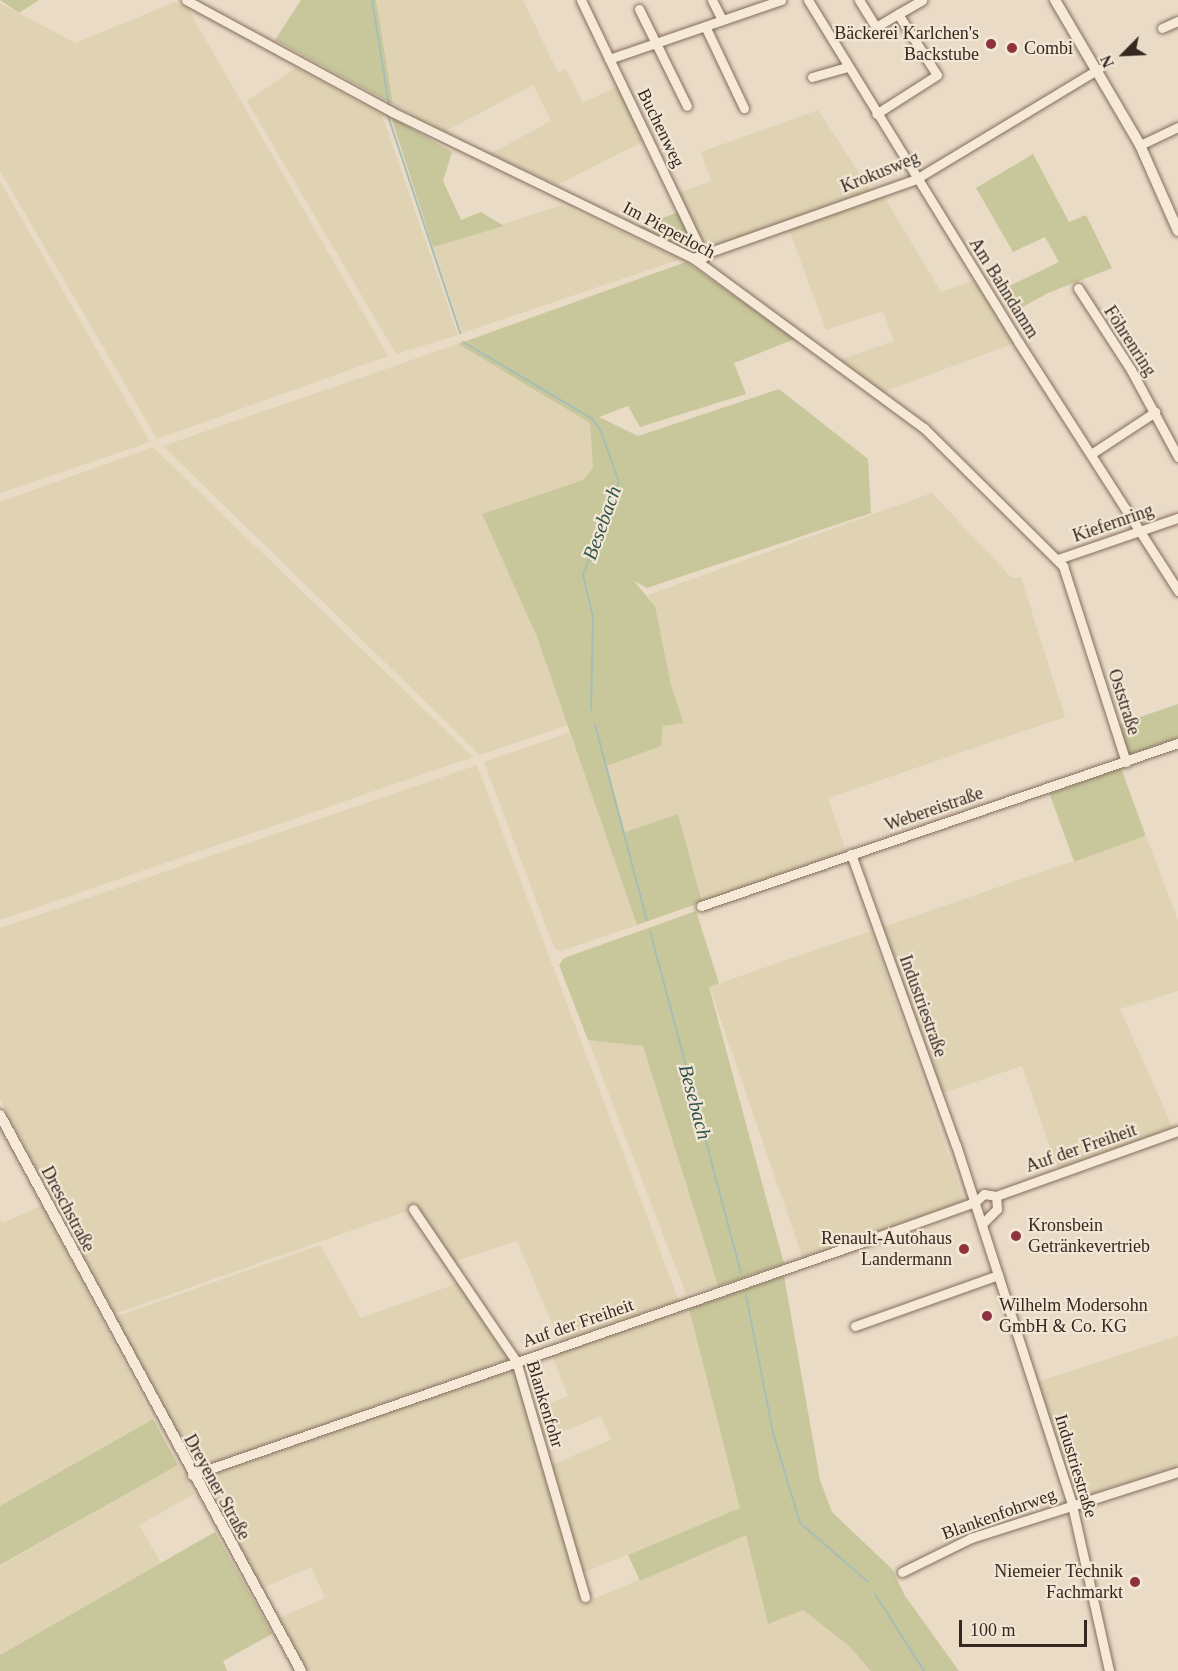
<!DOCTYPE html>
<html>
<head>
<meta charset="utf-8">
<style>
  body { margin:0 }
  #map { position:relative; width:1178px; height:1671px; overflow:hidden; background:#eadbc6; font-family:"Times New Roman",serif }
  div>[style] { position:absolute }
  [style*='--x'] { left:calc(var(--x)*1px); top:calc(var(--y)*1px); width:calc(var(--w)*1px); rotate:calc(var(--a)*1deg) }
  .farmland>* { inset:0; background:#dfd3b4; transform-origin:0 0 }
  .green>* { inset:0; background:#c7c79b; transform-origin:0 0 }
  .stream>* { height:2px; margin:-1px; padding:0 1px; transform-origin:1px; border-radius:1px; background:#a7beb5 }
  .roads { filter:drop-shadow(0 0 2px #846d5d) drop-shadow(0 0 2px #846d5d) }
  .minor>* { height:9px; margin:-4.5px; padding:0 4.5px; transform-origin:4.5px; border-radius:4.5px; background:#f6e9d8 }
  .tertiary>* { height:10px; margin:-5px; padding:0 5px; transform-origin:5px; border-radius:5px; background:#f6e9d8 }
  .dots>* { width:16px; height:16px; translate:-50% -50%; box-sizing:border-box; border:3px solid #f2e6d5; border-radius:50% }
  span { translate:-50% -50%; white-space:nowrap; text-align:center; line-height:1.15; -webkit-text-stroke:4.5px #f2e6d5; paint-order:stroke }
  .poi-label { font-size:18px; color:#352820 }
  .right { translate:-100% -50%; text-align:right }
  .left { translate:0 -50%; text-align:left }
  .street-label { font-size:18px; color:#352820 }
  .water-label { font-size:20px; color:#30544d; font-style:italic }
  .north { position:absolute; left:1094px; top:24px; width:60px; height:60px; -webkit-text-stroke:4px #f2e6d5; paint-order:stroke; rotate:246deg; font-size:16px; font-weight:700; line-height:24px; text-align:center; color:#352820 }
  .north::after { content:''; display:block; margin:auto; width:21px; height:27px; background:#352820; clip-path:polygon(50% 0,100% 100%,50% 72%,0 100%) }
  .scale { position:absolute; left:959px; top:1620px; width:128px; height:27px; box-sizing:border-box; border:3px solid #352820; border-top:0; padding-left:8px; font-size:18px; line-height:21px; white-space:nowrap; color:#352820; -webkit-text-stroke:4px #f2e6d5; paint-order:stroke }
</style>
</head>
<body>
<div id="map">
  <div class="farmland">
    <i style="clip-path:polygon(376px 0,523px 0,558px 73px,566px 69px,583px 103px,618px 86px,644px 141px,557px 185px,490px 154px,551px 121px,533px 85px,444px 132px,393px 104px)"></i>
    <i style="clip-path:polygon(175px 2px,188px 9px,388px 356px,157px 439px,0 171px,0 3px,75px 43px)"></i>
    <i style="clip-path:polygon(296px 68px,382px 115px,458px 335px,396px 354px,247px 101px)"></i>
    <i style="clip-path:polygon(818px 110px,871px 191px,710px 249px,702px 247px,677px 193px,711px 181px,701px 152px)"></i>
    <i style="clip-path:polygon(0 181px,150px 442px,0 493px)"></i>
    <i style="clip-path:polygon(882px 193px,941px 292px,974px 280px,1015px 343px,883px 392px,839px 360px,894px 341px,883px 311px,826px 330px,788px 227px)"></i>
    <i style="clip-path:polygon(561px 205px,681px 259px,462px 333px,433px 247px)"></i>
    <i style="clip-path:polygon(458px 344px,590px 423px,593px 468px,583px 480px,482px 514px,537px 637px,568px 725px,480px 755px,163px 446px)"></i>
    <i style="clip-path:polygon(153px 447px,473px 757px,0 920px,0 502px)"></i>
    <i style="clip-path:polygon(932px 493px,1012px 578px,1021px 577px,1065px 717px,828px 798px,846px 851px,702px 902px,678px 814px,625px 832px,607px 766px,660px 746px,663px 726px,684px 722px,671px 685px,655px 606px,648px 595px)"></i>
    <i style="clip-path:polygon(570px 732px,637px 925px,561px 951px,554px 948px,484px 762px)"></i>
    <i style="clip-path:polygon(477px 765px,679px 1301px,560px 1342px,517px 1241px,453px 1262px,416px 1208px,114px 1314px,0 1099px,0 928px)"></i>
    <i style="clip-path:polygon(1146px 836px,1178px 920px,1178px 991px,1120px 1009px,1173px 1128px,1058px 1170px,1022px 1066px,940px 1094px,883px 927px)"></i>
    <i style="left:871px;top:931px;width:287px;height:171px;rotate:71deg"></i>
    <i style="clip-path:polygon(588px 1040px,643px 1045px,718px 1286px,686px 1294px)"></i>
    <i style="clip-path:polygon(42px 1205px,153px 1419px,0 1506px,0 1219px,3px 1223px)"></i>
    <i style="clip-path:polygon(320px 1245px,361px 1318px,458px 1283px,509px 1359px,196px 1469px,115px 1317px)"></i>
    <i style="clip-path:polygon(689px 1309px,741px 1508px,581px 1574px,548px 1466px,611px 1440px,601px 1416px,541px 1440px,533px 1410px,568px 1396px,552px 1355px)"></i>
    <i style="clip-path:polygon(1178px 1336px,1178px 1466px,1079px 1498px,1074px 1496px,1037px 1382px)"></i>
    <i style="clip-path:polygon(514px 1368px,582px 1604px,746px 1534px,768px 1623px,803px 1610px,849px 1646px,871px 1671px,306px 1671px,277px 1619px,325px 1598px,311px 1567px,261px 1589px,200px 1479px)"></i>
    <i style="clip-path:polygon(178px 1465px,194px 1494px,139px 1525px,161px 1563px,0 1655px,0 1566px)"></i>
  </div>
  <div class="green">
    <i style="clip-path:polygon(0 0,39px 0,19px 13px)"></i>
    <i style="clip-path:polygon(301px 0,376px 0,393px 104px,275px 40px)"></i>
    <i style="clip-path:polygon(391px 117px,452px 152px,443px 181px,461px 220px,481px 212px,504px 226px,433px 247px)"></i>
    <i style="clip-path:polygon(1033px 154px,1069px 222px,1086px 215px,1112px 268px,1048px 293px,1012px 313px,999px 291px,1059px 262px,1045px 237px,1013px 252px,976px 188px)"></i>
    <i style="clip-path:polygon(678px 212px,696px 249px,693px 253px,638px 228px)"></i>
    <i style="clip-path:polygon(686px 262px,795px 339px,734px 363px,746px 394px,640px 427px,628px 406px,599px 417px,638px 436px,779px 389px,868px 459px,871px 513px,647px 588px,634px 581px,655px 606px,671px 685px,684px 723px,663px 726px,661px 746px,607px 766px,625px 832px,678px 814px,702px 902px,637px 925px,537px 637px,482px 514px,583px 480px,593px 468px,590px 423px,458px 344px)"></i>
    <i style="clip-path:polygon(1178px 704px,1178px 738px,1128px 755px,1117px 725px)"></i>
    <i style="left:1121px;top:768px;width:72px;height:76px;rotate:70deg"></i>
    <i style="clip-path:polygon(696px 911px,719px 983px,709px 987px,784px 1264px,718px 1286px,643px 1046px,588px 1040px,559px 965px,564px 958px)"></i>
    <i style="clip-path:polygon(784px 1276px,820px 1480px,832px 1512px,892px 1569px,905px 1596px,959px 1671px,871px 1671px,849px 1646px,803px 1610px,768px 1624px,746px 1535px,640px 1581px,628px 1555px,740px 1508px,689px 1309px)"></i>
    <i style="clip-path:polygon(153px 1419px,178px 1465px,0 1565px,0 1506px)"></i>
    <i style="clip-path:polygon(215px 1532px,272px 1634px,223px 1661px,227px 1671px,0 1671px,0 1655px)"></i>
  </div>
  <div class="stream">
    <i style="--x:372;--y:0;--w:106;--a:80.8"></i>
    <i style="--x:388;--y:116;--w:229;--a:71.6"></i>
    <i style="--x:463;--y:342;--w:149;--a:30.7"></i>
    <i style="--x:591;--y:418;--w:14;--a:51"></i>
    <i style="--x:600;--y:429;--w:56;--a:70.3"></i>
    <i style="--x:619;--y:482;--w:100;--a:111.2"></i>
    <i style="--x:583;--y:575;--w:43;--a:76.6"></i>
    <i style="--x:593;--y:617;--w:93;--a:91.2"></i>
    <i style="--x:595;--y:725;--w:202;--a:75.1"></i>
    <i style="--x:650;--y:931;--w:354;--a:75.1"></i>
    <i style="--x:746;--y:1295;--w:141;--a:78.9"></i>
    <i style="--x:773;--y:1433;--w:94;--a:73.3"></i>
    <i style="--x:800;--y:1523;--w:89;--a:40.9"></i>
    <i style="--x:875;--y:1594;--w:91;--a:57.5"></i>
  </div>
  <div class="roads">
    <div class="minor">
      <i style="--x:186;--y:0;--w:234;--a:28.5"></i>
      <i style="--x:392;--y:112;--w:335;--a:25.9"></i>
      <i style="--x:693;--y:258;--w:287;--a:36.4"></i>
      <i style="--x:924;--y:428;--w:196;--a:44.8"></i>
      <i style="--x:1063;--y:566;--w:206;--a:72.2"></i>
      <i style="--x:581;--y:0;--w:285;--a:64.4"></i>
      <i style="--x:712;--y:0;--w:22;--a:63"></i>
      <i style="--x:808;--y:0;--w:403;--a:58.4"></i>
      <i style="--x:1019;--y:343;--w:295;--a:57.3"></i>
      <i style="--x:859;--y:0;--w:32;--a:58"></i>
      <i style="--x:876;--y:27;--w:26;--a:-31"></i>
      <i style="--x:898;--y:14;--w:72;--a:57.4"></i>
      <i style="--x:937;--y:75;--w:72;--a:147.4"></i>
      <i style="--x:639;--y:9;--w:108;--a:63.7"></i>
      <i style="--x:898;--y:14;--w:28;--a:-30"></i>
      <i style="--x:705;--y:26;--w:91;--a:64.6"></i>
      <i style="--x:1162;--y:28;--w:17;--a:-24"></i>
      <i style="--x:609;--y:59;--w:182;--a:-18.9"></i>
      <i style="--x:812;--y:77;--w:37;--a:-16"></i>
      <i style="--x:1140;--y:145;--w:42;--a:-25.3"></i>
      <i style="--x:693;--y:258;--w:237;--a:-19.5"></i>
      <i style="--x:916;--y:179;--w:213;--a:-31.1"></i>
      <i style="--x:1078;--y:288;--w:98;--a:57.1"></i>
      <i style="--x:1131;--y:370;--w:99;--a:61.6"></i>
      <i style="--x:1091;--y:454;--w:77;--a:-33.3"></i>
      <i style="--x:1058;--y:559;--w:127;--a:-18.9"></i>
      <i style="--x:851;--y:854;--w:309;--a:70.2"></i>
      <i style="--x:956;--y:1145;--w:378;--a:72.1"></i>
      <i style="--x:1072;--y:1505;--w:170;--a:77.4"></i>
      <i style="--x:701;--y:906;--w:504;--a:-18.87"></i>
      <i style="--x:996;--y:1196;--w:193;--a:-19.7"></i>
      <i style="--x:413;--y:1209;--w:184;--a:55.9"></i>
      <i style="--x:516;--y:1361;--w:246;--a:73.7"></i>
      <i style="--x:982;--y:1224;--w:21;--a:-45"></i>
      <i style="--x:997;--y:1209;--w:13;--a:-94"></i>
      <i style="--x:855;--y:1326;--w:152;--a:-19.6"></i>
      <i style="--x:192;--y:1475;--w:707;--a:-19.15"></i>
      <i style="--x:860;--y:1243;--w:122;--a:-19.6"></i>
      <i style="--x:975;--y:1202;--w:12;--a:-42"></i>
      <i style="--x:984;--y:1194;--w:12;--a:9"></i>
      <i style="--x:902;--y:1572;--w:77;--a:-26.2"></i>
      <i style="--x:971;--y:1538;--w:217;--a:-17.7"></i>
    </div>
    <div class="tertiary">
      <i style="--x:1055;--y:0;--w:168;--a:59.6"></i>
      <i style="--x:1140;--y:145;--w:94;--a:66.2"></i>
      <i style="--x:0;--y:1115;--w:632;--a:61.57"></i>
    </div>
  </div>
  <div class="dots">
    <i style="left:991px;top:44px;background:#8e323e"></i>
    <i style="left:1012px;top:48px;background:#8e323e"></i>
    <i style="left:1016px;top:1236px;background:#8e323e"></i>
    <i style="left:964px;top:1249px;background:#8e323e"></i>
    <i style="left:987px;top:1316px;background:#8e323e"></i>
    <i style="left:1135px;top:1582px;background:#8e323e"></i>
  </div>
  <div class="poi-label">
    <span class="right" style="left:979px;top:44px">Bäckerei Karlchen's<br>Backstube</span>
    <span class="left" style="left:1024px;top:48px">Combi</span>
    <span class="left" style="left:1028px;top:1236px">Kronsbein<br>Getränkevertrieb</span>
    <span class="right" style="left:952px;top:1249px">Renault-Autohaus<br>Landermann</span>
    <span class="left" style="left:999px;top:1316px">Wilhelm Modersohn<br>GmbH &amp; Co. KG</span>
    <span class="right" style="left:1123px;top:1582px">Niemeier Technik<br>Fachmarkt</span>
  </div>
  <div class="street-label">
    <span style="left:661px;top:128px;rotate:64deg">Buchenweg</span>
    <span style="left:880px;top:172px;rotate:-22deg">Krokusweg</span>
    <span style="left:669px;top:230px;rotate:28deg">Im Pieperloch</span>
    <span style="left:1004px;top:288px;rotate:58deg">Am Bahndamm</span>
    <span style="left:1130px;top:341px;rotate:57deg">Föhrenring</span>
    <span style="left:1113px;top:523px;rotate:-19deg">Kiefernring</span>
    <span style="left:1124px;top:702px;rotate:72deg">Oststraße</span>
    <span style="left:934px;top:809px;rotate:-19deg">Webereistraße</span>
    <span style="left:923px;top:1006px;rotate:70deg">Industriestraße</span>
    <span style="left:1081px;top:1148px;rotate:-19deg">Auf der Freiheit</span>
    <span style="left:68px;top:1209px;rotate:62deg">Dreschstraße</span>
    <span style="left:578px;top:1323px;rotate:-19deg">Auf der Freiheit</span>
    <span style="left:545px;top:1404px;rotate:73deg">Blankenfohr</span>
    <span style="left:1076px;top:1466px;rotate:73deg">Industriestraße</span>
    <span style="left:217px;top:1487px;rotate:61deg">Dreyener Straße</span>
    <span style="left:999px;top:1514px;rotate:-20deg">Blankenfohrweg</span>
  </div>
  <div class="water-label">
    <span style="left:602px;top:523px;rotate:-70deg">Besebach</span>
    <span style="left:695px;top:1102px;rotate:75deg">Besebach</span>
  </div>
  <div class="north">N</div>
  <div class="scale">100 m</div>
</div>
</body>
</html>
